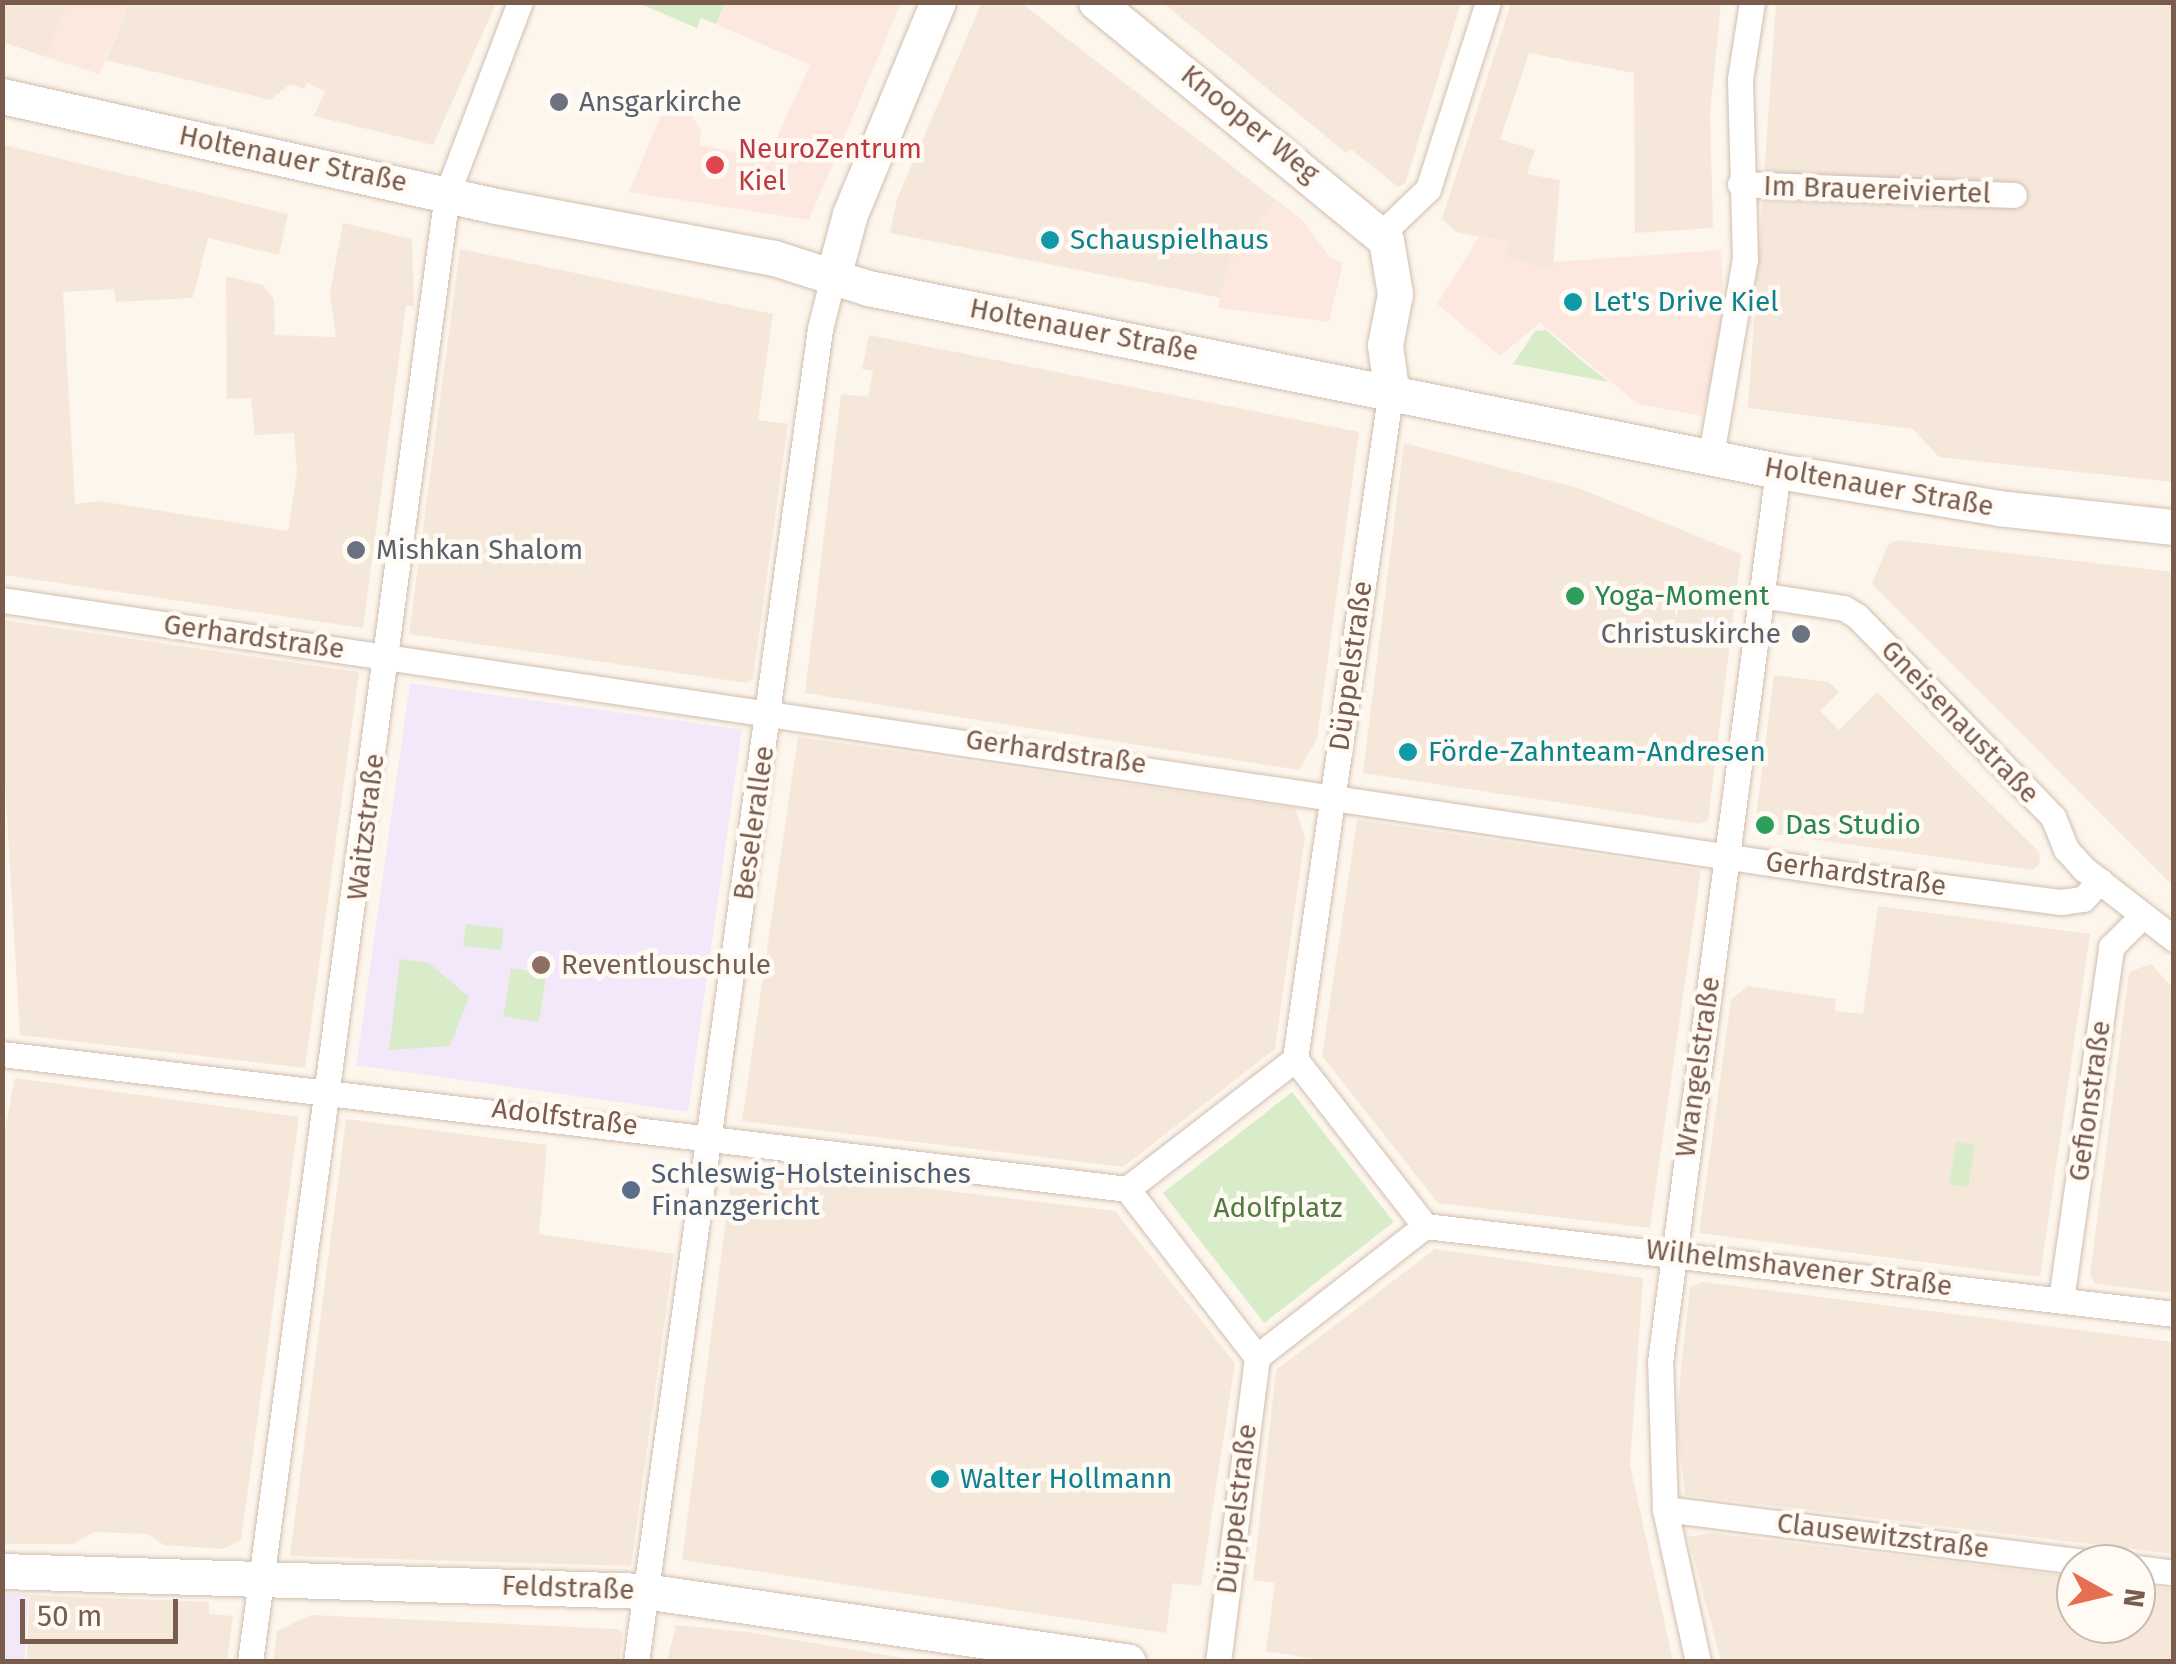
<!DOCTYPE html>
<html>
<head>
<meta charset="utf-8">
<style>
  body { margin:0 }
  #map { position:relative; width:2176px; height:1664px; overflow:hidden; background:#fdf6ec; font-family:"Fira Sans",sans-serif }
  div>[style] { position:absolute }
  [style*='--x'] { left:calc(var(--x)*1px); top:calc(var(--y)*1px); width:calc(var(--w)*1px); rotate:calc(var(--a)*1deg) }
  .residential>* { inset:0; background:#f5e8da }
  .commercial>* { inset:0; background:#fde8e0 }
  .education>* { inset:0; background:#f3e8fa; transform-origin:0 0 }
  .green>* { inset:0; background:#d8ecc9; transform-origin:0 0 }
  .roads { filter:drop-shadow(0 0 2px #d1beb0) drop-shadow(0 0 2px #d1beb0) }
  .street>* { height:25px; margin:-12.5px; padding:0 12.5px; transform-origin:12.5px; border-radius:12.5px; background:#fff }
  .secondary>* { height:35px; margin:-17.5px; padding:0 17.5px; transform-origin:17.5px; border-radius:17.5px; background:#fff }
  .dots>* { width:28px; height:28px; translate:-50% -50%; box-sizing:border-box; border:5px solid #fffaf3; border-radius:50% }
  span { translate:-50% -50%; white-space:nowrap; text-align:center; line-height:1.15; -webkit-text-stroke:9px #fffaf3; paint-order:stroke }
  .worship-label { font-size:28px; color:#5b616d }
  .left { translate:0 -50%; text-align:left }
  .right { translate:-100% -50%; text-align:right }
  .street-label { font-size:28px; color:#7a5c4d }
  .health-label { font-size:28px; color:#be3a42 }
  .culture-label { font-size:28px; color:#0d838f }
  .leisure-label { font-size:28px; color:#27864d }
  .education-label { font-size:28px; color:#785e54 }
  .service-label { font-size:28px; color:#4e5e75 }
  .park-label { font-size:28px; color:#537a41 }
  .frame { position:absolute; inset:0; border:5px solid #7a5c4d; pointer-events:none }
  .north { position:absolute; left:2056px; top:1544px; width:100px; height:100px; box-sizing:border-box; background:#fffaf3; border:2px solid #cabbb1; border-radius:50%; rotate:98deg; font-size:28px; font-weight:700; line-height:40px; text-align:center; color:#7a5c4d }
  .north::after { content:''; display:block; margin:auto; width:35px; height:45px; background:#e76f51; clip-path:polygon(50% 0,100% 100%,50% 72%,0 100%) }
  .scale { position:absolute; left:20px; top:1599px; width:158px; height:45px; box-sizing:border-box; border:5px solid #7a5c4d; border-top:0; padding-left:12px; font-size:30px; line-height:35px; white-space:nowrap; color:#7a5c4d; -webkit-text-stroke:8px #fffaf3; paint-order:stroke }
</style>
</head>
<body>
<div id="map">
  <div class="residential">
    <i style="clip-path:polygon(982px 2px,1021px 3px,1303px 221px,1268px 307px,890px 233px,897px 199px)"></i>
    <i style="clip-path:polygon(3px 3px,68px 3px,46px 57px,3px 42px)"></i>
    <i style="clip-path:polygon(129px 3px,496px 3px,433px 145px,314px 116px,325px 91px,307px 83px,304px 89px,290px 84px,270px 100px,106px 60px)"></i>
    <i style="clip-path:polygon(1163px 3px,1461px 3px,1405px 184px,1398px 187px,1351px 149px,1346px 153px)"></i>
    <i style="clip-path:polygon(1511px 3px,1721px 3px,1710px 114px,1713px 228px,1635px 233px,1634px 73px,1529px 53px,1500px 139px,1535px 150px,1527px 174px,1560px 180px,1553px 270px,1505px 257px,1507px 242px,1456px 232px,1442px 219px)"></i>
    <i style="clip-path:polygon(1776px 3px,2173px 3px,2173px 482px,1939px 457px,1913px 429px,1748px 408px)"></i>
    <i style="clip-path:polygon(4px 145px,288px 214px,279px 255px,208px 238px,193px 298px,116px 302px,114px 289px,63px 292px,75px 504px,99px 501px,288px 531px,297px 472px,294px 433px,255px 435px,251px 398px,227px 399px,226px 276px,263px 285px,274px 299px,275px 335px,336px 337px,330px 293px,343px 223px,412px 239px,414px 306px,406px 306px,363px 628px,4px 575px)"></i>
    <i style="clip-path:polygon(460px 249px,773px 314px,758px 420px,788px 424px,753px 679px,747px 683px,409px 634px)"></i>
    <i style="clip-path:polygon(869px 335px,1359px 432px,1317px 739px,1299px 770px,805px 693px,841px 394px,868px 397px,873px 371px,862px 369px)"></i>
    <i style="clip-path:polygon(1404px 443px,1578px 488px,1741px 554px,1708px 820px,1700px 824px,1363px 773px)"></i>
    <i style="clip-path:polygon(1897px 540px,2173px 572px,2173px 886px,1872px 584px,1888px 545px)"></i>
    <i style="clip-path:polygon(3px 620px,359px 672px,305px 1068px,20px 1035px,3px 750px)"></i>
    <i style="clip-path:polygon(1774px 675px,1829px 682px,1839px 692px,1820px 711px,1839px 730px,1877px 692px,2039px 852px,2040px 864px,2032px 870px,1760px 832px,1755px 825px)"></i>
    <i style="clip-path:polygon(798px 737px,1295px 808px,1305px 837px,1275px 1049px,1123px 1167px,742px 1121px)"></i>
    <i style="clip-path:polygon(1357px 820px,1701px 870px,1650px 1228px,1438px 1203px,1322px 1056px)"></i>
    <i style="clip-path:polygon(1878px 906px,2090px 934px,2040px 1277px,1699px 1233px,1731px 1000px,1748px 986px,1836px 999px,1835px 1011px,1863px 1014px)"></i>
    <i style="clip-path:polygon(2151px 964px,2173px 988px,2173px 1293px,2095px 1284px,2090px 1275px,2129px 972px)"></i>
    <i style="clip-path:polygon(15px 1078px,299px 1117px,241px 1540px,223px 1549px,164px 1545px,148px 1534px,93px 1532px,73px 1544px,3px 1544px,2px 1144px)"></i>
    <i style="clip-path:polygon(346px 1119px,547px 1145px,539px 1234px,674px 1254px,631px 1566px,290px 1556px)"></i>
    <i style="clip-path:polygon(733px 1165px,1115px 1211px,1235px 1363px,1201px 1586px,1173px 1583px,1166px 1633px,682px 1560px)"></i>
    <i style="clip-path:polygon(1435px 1249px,1643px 1278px,1630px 1465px,1673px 1661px,1333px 1662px,1266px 1651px,1275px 1583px,1253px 1580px,1276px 1370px)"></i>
    <i style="clip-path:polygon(1703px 1282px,2173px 1342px,2173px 1554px,1685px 1495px,1677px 1427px,1681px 1369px,1690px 1287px)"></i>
    <i style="clip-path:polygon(1710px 1533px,2076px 1577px,2076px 1624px,2136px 1624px,2136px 1585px,2173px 1589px,2173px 1661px,1721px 1661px,1688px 1537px)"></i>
    <i style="clip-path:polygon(29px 1595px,209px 1602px,209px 1614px,233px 1616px,227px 1661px,27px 1662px)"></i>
    <i style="clip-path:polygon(311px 1615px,617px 1629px,623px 1634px,619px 1661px,273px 1661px,277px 1631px)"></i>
    <i style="clip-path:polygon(676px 1625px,747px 1632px,922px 1661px,667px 1661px)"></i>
  </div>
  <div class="commercial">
    <i style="clip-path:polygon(68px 3px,129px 3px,99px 74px,46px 57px)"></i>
    <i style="clip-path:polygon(725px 3px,901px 3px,809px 220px,629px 192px,667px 101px,687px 108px,701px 131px,700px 145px,767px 159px,810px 65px,716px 24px)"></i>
    <i style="clip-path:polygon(1276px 200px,1303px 221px,1330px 258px,1343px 262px,1329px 322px,1218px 308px,1227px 264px)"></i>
    <i style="clip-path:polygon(1479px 237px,1507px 242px,1506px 257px,1552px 270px,1554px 262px,1721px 250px,1725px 327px,1702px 416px,1638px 404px,1540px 323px,1500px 356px,1437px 304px)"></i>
  </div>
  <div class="education">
    <i style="left:410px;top:683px;width:335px;height:386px;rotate:8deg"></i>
    <i style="left:3px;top:1593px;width:26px;height:68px;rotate:4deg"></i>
  </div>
  <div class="green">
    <i style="clip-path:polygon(638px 3px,725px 3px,716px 24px,701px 18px,697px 28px)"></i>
    <i style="clip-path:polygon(1546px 330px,1588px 366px,1609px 382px,1513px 364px,1535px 331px)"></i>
    <i style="left:466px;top:924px;width:38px;height:22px;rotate:7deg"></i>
    <i style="clip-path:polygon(400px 959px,429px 963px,469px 997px,450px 1046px,389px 1050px)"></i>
    <i style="left:511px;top:968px;width:36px;height:49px;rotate:9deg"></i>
    <i style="left:1292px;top:1092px;width:165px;height:164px;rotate:52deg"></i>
    <i style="left:1956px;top:1142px;width:19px;height:43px;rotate:9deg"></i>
  </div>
  <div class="roads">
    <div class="street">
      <i style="--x:1740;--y:184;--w:274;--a:2.3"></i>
      <i style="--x:1381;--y:234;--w:65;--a:-43.8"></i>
      <i style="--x:1428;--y:189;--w:196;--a:-72.2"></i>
      <i style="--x:1711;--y:455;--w:199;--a:-80.2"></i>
      <i style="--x:1745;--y:259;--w:180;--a:-91.6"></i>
      <i style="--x:1740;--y:79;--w:78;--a:-81.1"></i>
      <i style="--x:1760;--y:595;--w:85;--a:8.8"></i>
      <i style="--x:1844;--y:608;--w:15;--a:32"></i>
      <i style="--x:1857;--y:616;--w:281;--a:45.7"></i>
      <i style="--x:2053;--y:817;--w:35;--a:68"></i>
      <i style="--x:2066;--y:849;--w:27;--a:48"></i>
      <i style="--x:2084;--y:869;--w:114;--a:37.9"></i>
      <i style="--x:2;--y:600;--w:1868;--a:8.46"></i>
      <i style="--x:1850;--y:875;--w:213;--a:7.3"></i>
      <i style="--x:2061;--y:902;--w:22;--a:-8"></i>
      <i style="--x:2083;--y:899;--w:25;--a:-47"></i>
      <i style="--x:2;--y:1054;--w:1133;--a:6.84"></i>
      <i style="--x:1295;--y:1059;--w:212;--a:52.1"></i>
      <i style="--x:1425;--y:1226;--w:213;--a:142.1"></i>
      <i style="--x:1257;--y:1357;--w:212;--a:-127.7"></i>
      <i style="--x:1127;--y:1189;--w:212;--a:-37.7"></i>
      <i style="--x:1295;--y:1059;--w:677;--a:-81.85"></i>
      <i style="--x:1425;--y:1226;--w:754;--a:6.7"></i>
      <i style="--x:2061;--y:1300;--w:357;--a:-81.9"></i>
      <i style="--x:2111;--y:947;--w:45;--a:-45"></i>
      <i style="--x:1665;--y:1509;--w:440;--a:7.2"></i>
      <i style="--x:2136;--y:1568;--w:38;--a:7"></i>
      <i style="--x:250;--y:1662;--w:1481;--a:-82.36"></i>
      <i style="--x:447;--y:194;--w:205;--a:-69.2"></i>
      <i style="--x:636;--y:1662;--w:1346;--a:-82.14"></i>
      <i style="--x:820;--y:329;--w:54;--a:-76"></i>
      <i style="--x:1218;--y:1662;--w:307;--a:-82.7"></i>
      <i style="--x:1698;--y:1662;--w:157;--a:-102.2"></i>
      <i style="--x:1665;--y:1509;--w:147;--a:-91.9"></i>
      <i style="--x:1660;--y:1362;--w:899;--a:-82.46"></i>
    </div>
    <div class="secondary">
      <i style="--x:1096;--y:2;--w:375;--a:39.4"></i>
      <i style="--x:1386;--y:240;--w:55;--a:80.5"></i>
      <i style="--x:1395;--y:294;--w:52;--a:101.1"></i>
      <i style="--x:1385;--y:345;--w:44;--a:82.2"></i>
      <i style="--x:2;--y:96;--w:506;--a:12.55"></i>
      <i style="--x:496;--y:206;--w:283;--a:10.6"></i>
      <i style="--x:774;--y:258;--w:99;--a:17.7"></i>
      <i style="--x:868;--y:288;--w:928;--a:11.37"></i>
      <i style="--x:1778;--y:471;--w:223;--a:9.5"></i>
      <i style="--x:1998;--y:508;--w:177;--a:6.2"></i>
      <i style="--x:833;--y:277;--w:65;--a:-74.9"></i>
      <i style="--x:850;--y:214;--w:230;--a:-67.5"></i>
      <i style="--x:2;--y:1571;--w:642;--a:1.78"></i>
      <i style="--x:644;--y:1591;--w:489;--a:8.3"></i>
    </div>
  </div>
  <div class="dots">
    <i style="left:559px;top:102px;background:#6b7280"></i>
    <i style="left:715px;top:165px;background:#e0444e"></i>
    <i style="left:1050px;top:240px;background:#0f9aa8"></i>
    <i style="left:1573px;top:302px;background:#0f9aa8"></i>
    <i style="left:356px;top:550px;background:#6b7280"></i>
    <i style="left:1575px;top:596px;background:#2e9e5b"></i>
    <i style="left:1801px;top:634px;background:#6b7280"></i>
    <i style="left:1408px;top:752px;background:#0f9aa8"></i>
    <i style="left:1765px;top:825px;background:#2e9e5b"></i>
    <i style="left:541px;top:965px;background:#8d6e63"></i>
    <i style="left:631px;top:1190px;background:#5c6f8a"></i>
    <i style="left:940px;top:1479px;background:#0f9aa8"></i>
  </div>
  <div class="worship-label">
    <span class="left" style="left:579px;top:102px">Ansgarkirche</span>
    <span class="left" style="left:376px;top:550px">Mishkan Shalom</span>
    <span class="right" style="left:1781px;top:634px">Christuskirche</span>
  </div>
  <div class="street-label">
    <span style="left:1250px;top:124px;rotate:39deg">Knooper Weg</span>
    <span style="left:293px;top:159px;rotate:12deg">Holtenauer Straße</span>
    <span style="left:1877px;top:190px;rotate:2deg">Im Brauereiviertel</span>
    <span style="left:1084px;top:330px;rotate:11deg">Holtenauer Straße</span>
    <span style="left:1879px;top:487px;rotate:10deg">Holtenauer Straße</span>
    <span style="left:254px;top:637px;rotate:8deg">Gerhardstraße</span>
    <span style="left:1351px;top:666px;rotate:-82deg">Düppelstraße</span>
    <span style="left:1960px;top:722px;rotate:46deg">Gneisenaustraße</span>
    <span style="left:1056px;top:752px;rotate:8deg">Gerhardstraße</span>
    <span style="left:754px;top:823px;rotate:-82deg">Beselerallee</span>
    <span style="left:366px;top:827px;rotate:-83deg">Waitzstraße</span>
    <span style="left:1856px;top:874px;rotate:8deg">Gerhardstraße</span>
    <span style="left:1698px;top:1067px;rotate:-82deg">Wrangelstraße</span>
    <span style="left:2090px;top:1101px;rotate:-82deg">Gefionstraße</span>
    <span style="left:565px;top:1117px;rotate:7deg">Adolfstraße</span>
    <span style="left:1799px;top:1268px;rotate:7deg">Wilhelmshavener Straße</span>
    <span style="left:1237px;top:1509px;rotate:-83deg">Düppelstraße</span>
    <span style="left:1883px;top:1536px;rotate:7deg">Clausewitzstraße</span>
    <span style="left:568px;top:1588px;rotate:2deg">Feldstraße</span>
  </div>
  <div class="health-label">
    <span class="left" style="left:738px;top:165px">NeuroZentrum<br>Kiel</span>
  </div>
  <div class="culture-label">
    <span class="left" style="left:1070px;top:240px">Schauspielhaus</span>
    <span class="left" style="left:1593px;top:302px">Let's Drive Kiel</span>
    <span class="left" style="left:1428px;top:752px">Förde-Zahnteam-Andresen</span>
    <span class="left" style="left:960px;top:1479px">Walter Hollmann</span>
  </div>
  <div class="leisure-label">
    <span class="left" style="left:1595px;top:596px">Yoga-Moment</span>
    <span class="left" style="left:1785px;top:825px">Das Studio</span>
  </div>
  <div class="education-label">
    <span class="left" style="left:561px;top:965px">Reventlouschule</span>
  </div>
  <div class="service-label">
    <span class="left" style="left:651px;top:1190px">Schleswig-Holsteinisches<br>Finanzgericht</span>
  </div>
  <div class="park-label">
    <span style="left:1278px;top:1208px">Adolfplatz</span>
  </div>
  <div class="frame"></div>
  <div class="north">N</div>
  <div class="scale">50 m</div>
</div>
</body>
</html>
